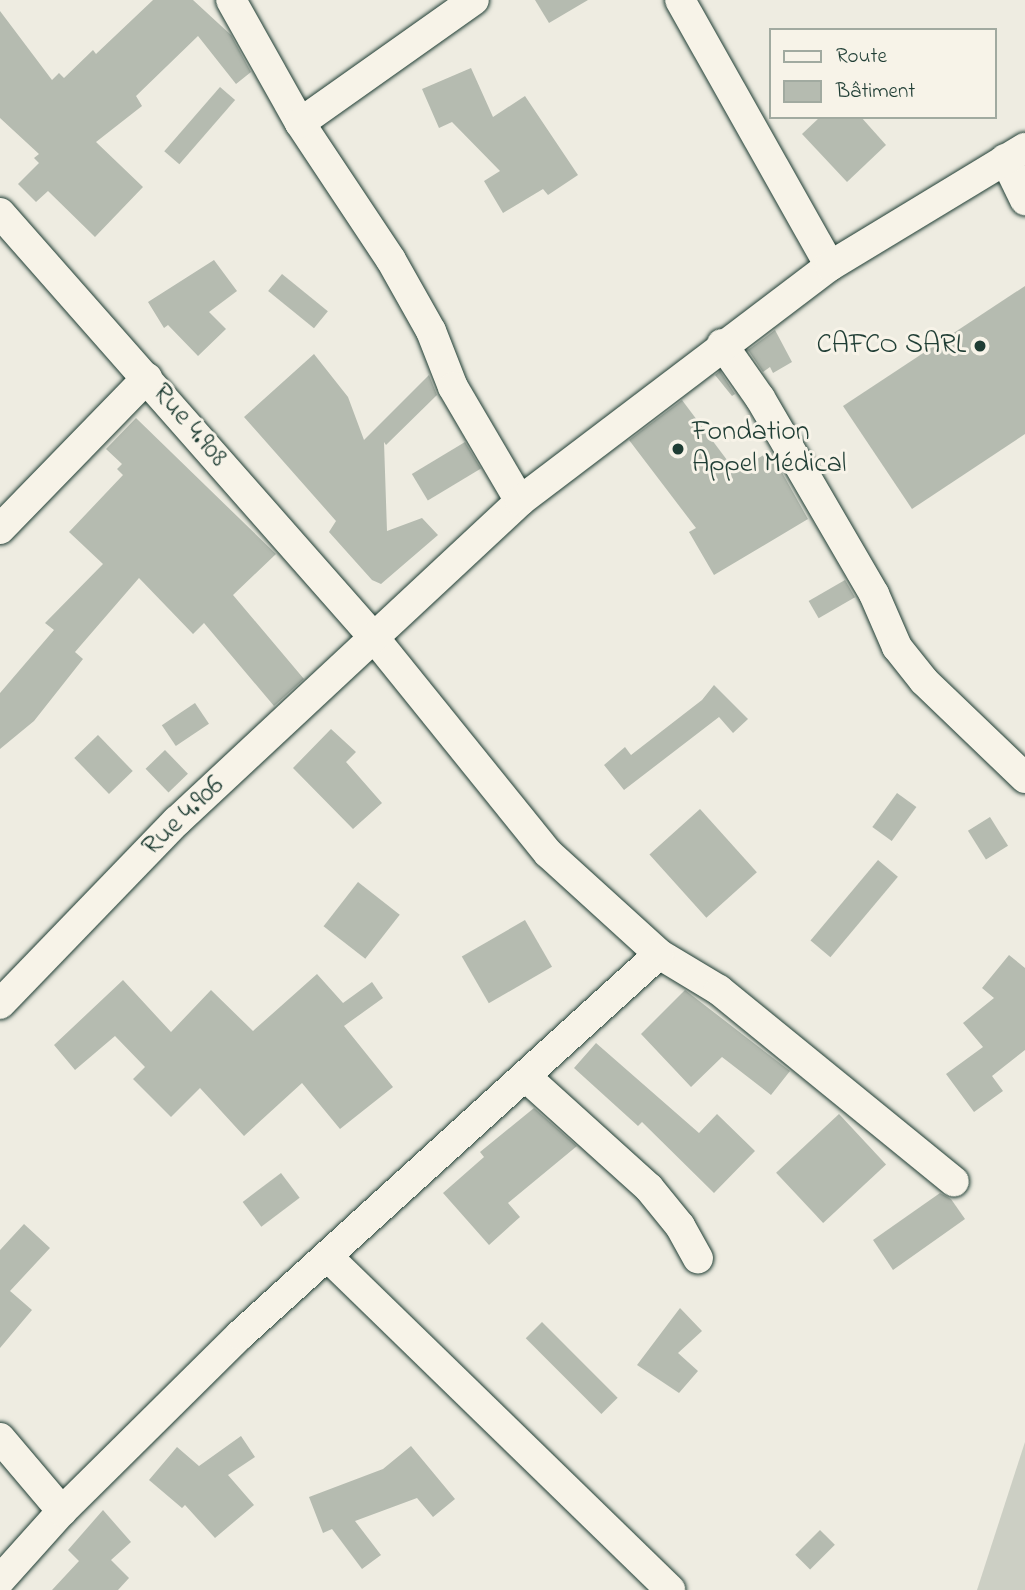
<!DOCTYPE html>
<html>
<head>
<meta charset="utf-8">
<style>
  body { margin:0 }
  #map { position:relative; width:1025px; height:1590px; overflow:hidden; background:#eeece1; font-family:"Indie Flower",sans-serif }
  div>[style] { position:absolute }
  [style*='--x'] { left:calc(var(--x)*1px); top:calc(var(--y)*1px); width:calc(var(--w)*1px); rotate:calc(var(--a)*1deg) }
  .green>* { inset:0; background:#cccfc4 }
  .building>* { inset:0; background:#b5bbb0; transform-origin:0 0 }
  .roads { filter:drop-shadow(0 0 2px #1f3d34) drop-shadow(0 0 2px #1f3d34) }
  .minor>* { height:30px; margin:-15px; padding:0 15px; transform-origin:15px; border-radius:15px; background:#f7f3e8 }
  .dots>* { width:19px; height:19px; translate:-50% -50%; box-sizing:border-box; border:4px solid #f7f3e8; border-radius:50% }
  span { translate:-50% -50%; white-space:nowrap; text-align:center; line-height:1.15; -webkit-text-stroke:6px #f7f3e8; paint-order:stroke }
  .poi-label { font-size:28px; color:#1f3d34 }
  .right { translate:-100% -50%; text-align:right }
  .left { translate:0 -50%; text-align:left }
  .street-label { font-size:28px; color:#1f3d34 }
  .legend { position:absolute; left:769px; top:28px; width:228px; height:91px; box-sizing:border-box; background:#f7f3e8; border:2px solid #a1aaa0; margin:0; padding:9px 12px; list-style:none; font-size:21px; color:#1f3d34 }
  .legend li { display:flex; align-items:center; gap:14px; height:35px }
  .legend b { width:35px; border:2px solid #a1aaa0 }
</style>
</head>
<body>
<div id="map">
  <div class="green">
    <i style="clip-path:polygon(1025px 1442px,1025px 1590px,977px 1590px)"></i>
  </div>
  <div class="building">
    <i style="clip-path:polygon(153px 0,193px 0,231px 35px,251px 72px,236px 84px,198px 36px,136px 96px,142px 106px,96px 142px,143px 187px,95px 237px,48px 191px,36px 202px,18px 184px,39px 163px,34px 158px,39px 154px,0 118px,0 11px,52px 80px,59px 73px,64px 78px,93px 50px,96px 54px)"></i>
    <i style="clip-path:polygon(535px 0,588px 0,549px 23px)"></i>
    <i style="clip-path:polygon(471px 68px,493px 117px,525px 96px,578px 175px,548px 195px,543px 189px,503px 213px,484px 181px,500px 171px,452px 122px,439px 128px,422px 89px)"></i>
    <i style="left:220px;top:87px;width:20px;height:85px;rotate:41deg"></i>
    <i style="clip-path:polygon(820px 117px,861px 117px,886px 145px,847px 182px,802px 134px)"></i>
    <i style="clip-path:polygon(214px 260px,237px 291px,209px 312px,226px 329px,198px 356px,168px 325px,164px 328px,148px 302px)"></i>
    <i style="left:282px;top:274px;width:59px;height:22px;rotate:39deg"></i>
    <i style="clip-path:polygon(1025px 286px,1025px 434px,912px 509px,843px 406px)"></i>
    <i style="clip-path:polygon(775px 330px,792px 362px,773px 373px,770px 367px,763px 372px,748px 350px)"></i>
    <i style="clip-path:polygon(314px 354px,348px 397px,364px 440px,429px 375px,437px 395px,386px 445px,384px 442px,387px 531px,422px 518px,438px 535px,381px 584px,372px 580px,329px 532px,336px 521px,244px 417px)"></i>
    <i style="clip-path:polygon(720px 371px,735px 394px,732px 396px,715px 375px)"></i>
    <i style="clip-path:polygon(682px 400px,736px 472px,770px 451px,808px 519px,714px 575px,689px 532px,696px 528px,629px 440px)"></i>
    <i style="clip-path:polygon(136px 418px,276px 554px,233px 595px,304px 679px,274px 706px,204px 623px,193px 634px,139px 578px,75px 652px,83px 659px,34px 721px,0 749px,0 693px,54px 630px,45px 623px,103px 564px,69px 532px,123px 475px,117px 469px,122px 464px,106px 449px)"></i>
    <i style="left:465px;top:442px;width:31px;height:62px;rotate:59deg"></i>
    <i style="left:845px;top:580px;width:20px;height:42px;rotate:60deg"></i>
    <i style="clip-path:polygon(714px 685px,748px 719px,733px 733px,719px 717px,624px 790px,604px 765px,625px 747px,631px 755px,702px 700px)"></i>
    <i style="left:195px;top:703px;width:25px;height:40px;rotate:56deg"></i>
    <i style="clip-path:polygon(331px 729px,356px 752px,346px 762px,382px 803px,353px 829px,293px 768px)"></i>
    <i style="left:98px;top:735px;width:50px;height:33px;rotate:46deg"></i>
    <i style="left:165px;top:750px;width:33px;height:27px;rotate:46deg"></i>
    <i style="left:897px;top:793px;width:24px;height:42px;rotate:36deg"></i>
    <i style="left:700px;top:809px;width:85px;height:68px;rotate:48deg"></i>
    <i style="left:990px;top:817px;width:34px;height:26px;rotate:58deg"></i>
    <i style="left:878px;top:860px;width:26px;height:105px;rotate:40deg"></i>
    <i style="left:358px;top:882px;width:53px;height:56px;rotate:38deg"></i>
    <i style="left:525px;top:920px;width:54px;height:73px;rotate:60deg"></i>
    <i style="clip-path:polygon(1009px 955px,1025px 968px,1025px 1050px,992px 1076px,1003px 1091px,974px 1112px,946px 1074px,983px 1047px,963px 1023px,994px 998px,982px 988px)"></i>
    <i style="clip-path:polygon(317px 974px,343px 1003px,372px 982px,383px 998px,344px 1026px,393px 1087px,340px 1129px,302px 1083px,244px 1136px,200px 1088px,171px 1117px,133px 1079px,145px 1067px,115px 1036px,75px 1070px,54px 1045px,123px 980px,171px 1032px,211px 990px,253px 1031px)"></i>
    <i style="clip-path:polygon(685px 990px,790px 1071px,771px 1095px,722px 1057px,691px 1087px,641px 1034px)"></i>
    <i style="clip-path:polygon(596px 1043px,699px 1133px,717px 1114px,755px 1151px,714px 1193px,642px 1122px,638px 1126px,574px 1068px)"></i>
    <i style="clip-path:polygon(534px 1108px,577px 1146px,508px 1203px,520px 1217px,489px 1245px,443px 1193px,484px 1157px,480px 1152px)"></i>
    <i style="left:839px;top:1114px;width:69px;height:86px;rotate:47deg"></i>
    <i style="left:281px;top:1173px;width:31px;height:48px;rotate:53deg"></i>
    <i style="clip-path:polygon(940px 1193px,951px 1199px,965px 1219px,893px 1270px,873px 1240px)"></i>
    <i style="clip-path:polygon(24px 1224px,50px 1248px,10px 1291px,32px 1310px,0 1348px,0 1250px)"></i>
    <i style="clip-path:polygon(680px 1308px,702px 1331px,678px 1353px,698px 1371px,679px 1393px,637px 1365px)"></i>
    <i style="left:542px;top:1322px;width:107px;height:23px;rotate:45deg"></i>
    <i style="clip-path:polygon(241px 1436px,255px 1457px,228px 1475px,254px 1505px,215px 1538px,185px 1505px,182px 1508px,149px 1480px,177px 1447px,199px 1466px)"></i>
    <i style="clip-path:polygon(411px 1446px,455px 1499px,433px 1517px,417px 1498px,355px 1521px,381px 1555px,362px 1569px,332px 1529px,323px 1533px,309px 1497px,383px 1469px)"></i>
    <i style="clip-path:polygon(103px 1510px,131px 1542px,111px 1560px,129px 1578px,118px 1590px,52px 1590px,79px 1561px,68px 1550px)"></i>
    <i style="left:820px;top:1530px;width:21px;height:35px;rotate:45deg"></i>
  </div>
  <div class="roads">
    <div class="minor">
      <i style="--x:231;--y:0;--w:141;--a:60.7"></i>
      <i style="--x:300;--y:123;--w:164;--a:56.4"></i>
      <i style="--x:391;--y:260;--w:81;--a:60.6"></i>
      <i style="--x:431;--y:331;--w:60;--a:68.6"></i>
      <i style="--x:453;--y:387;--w:132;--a:59.6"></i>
      <i style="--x:680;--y:0;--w:305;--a:60.6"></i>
      <i style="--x:300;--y:123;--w:213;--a:-35.3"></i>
      <i style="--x:1005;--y:159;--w:46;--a:64"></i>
      <i style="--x:0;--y:213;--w:569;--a:48.63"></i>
      <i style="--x:376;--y:640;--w:274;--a:51.1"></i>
      <i style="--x:548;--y:853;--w:150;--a:42.3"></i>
      <i style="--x:659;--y:954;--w:70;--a:31"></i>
      <i style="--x:719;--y:990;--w:303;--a:39.2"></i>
      <i style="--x:722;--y:344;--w:66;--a:54.9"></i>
      <i style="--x:760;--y:398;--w:227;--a:59.8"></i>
      <i style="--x:874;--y:594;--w:58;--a:66.5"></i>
      <i style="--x:897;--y:647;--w:43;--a:51.5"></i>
      <i style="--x:924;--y:681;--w:140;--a:43.8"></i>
      <i style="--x:0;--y:529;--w:211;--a:-45.8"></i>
      <i style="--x:0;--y:1004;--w:255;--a:-46"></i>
      <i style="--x:177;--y:821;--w:469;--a:-43"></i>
      <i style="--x:520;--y:501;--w:389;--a:-37.2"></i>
      <i style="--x:830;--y:266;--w:228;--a:-31.2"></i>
      <i style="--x:525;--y:1076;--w:167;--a:42.1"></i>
      <i style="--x:649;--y:1188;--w:49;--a:50.8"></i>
      <i style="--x:680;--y:1226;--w:37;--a:61"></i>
      <i style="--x:329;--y:1258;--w:476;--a:44.2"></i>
      <i style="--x:0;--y:1438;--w:96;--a:49.7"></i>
      <i style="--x:0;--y:1580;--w:93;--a:-48.1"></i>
      <i style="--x:62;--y:1511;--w:250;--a:-44.7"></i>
      <i style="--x:240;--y:1335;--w:566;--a:-42.28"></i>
    </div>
  </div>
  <div class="dots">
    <i style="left:980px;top:346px;background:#1f3d34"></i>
    <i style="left:678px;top:449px;background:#1f3d34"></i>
  </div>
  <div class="poi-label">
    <span class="right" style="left:966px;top:346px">CAFCO SARL</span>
    <span class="left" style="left:692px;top:449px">Fondation<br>Appel Médical</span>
  </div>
  <div class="street-label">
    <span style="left:189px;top:426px;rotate:49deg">Rue 4.908</span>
    <span style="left:184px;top:817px;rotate:-44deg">Rue 4.906</span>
  </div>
  <ul class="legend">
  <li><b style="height:9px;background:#f7f3e8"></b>Route</li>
  <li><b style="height:19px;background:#b5bbb0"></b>Bâtiment</li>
  </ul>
</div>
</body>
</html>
